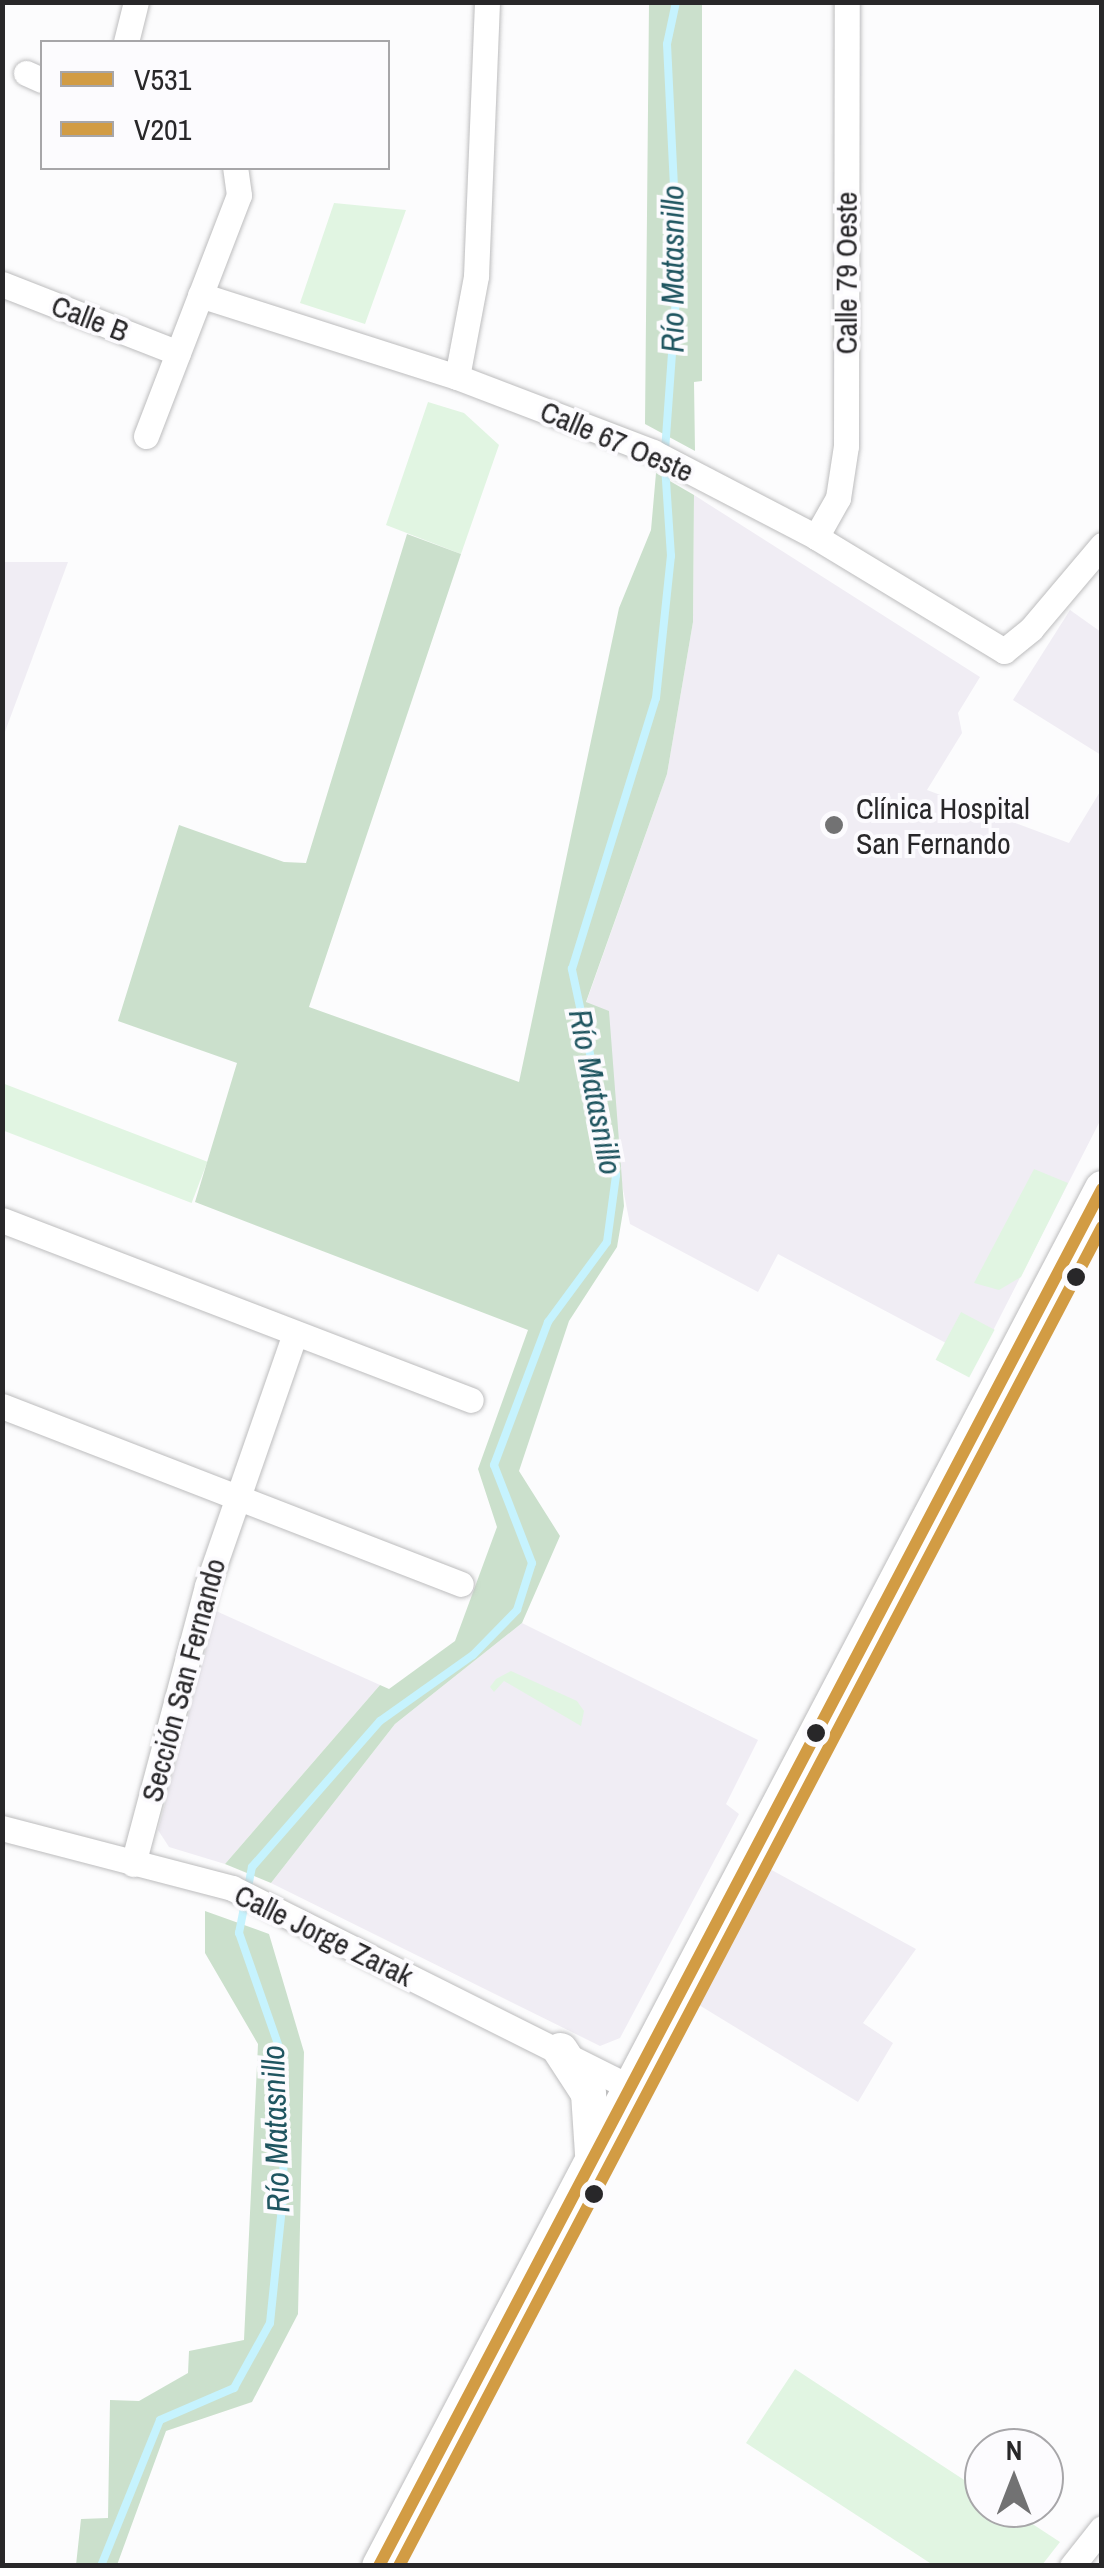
<!DOCTYPE html>
<html>
<head>
<meta charset="utf-8">
<style>
  body { margin:0 }
  #map { position:relative; width:1104px; height:2568px; overflow:hidden; background:#fcfcfd; font-family:"Archivo Narrow",sans-serif }
  div>[style] { position:absolute }
  [style*='--x'] { left:calc(var(--x)*1px); top:calc(var(--y)*1px); width:calc(var(--w)*1px); rotate:calc(var(--a)*1deg) }
  .built>* { inset:0; background:#f0edf4 }
  .green>* { inset:0; background:#e1f5e2; transform-origin:0 0 }
  .forest>* { inset:0; background:#cbe0cc }
  .stream>* { height:8px; margin:-4px; padding:0 4px; transform-origin:4px; border-radius:4px; background:#c6f3fe }
  .roads { filter:drop-shadow(0 0 2px #bdbdbe) drop-shadow(0 0 2px #bdbdbe) }
  .minor>* { height:25px; margin:-12.5px; padding:0 12.5px; transform-origin:12.5px; border-radius:12.5px; background:#fff }
  .secondary>* { height:35px; margin:-17.5px; padding:0 17.5px; transform-origin:17.5px; border-radius:17.5px; background:#fff }
  .bus-1>* { height:12px; margin:-6px; padding:0 6px; transform-origin:6px; border-radius:6px; background:#d29c44 }
  .bus-2>* { height:12px; margin:-6px; padding:0 6px; transform-origin:6px; border-radius:6px; background:#d29c44 }
  .dots>* { width:28px; height:28px; translate:-50% -50%; box-sizing:border-box; border:5px solid #fcfbfe; border-radius:50% }
  span { translate:-50% -50%; white-space:nowrap; text-align:center; line-height:1.15; -webkit-text-stroke:8px #fcfbfe; paint-order:stroke }
  .street-label { font-size:30px; color:#282729 }
  .poi-label { font-size:30px; color:#282729 }
  .left { translate:0 -50%; text-align:left }
  .water-label { font-size:32px; color:#1f5560; font-style:italic }
  .frame { position:absolute; inset:0; border:5px solid #282729; pointer-events:none }
  .legend { position:absolute; left:40px; top:40px; width:350px; height:130px; box-sizing:border-box; background:#fcfbfe; border:2px solid #a7a6a9; margin:0; padding:12px 18px; list-style:none; font-size:30px; color:#282729 }
  .legend li { display:flex; align-items:center; gap:20px; height:50px }
  .legend b { width:50px; border:2px solid #a7a6a9 }
  .north { position:absolute; left:964px; top:2428px; width:100px; height:100px; box-sizing:border-box; background:#fcfbfe; border:2px solid #a7a6a9; border-radius:50%; rotate:0deg; font-size:28px; font-weight:700; line-height:40px; text-align:center; color:#282729 }
  .north::after { content:''; display:block; margin:auto; width:35px; height:45px; background:#727273; clip-path:polygon(50% 0,100% 100%,50% 72%,0 100%) }
</style>
</head>
<body>
<div id="map">
  <div class="built">
    <i style="clip-path:polygon(694px 495px,980px 677px,958px 713px,962px 733px,927px 790px,1069px 843px,1101px 790px,1101px 1119px,978px 1360px,778px 1254px,758px 1292px,630px 1224px,586px 1003px,667px 774px,693px 622px)"></i>
    <i style="clip-path:polygon(3px 562px,68px 562px,3px 737px,2px 562px)"></i>
    <i style="clip-path:polygon(1070px 610px,1101px 632px,1101px 755px,1013px 700px)"></i>
    <i style="clip-path:polygon(216px 1611px,380px 1685px,225px 1864px,169px 1847px,158px 1830px)"></i>
    <i style="clip-path:polygon(522px 1623px,758px 1740px,726px 1804px,739px 1814px,620px 2038px,600px 2046px,271px 1883px,395px 1724px)"></i>
    <i style="clip-path:polygon(768px 1868px,916px 1949px,863px 2023px,893px 2043px,858px 2102px,699px 2005px)"></i>
  </div>
  <div class="green">
    <i style="clip-path:polygon(334px 203px,406px 210px,365px 324px,300px 303px)"></i>
    <i style="clip-path:polygon(428px 402px,464px 413px,499px 445px,461px 554px,386px 525px)"></i>
    <i style="left:2px;top:1083px;width:220px;height:44px;rotate:21deg"></i>
    <i style="clip-path:polygon(1034px 1169px,1068px 1183px,1021px 1277px,999px 1290px,974px 1283px)"></i>
    <i style="left:961px;top:1312px;width:38px;height:54px;rotate:28deg"></i>
    <i style="clip-path:polygon(511px 1671px,577px 1701px,584px 1711px,581px 1726px,504px 1681px,494px 1692px,490px 1687px,496px 1679px)"></i>
    <i style="clip-path:polygon(795px 2369px,984px 2493px,984px 2508px,1008px 2508px,1060px 2542px,1042px 2565px,933px 2565px,746px 2443px)"></i>
  </div>
  <div class="forest">
    <i style="clip-path:polygon(649px 3px,702px 3px,702px 381px,694px 382px,695px 451px,645px 424px)"></i>
    <i style="clip-path:polygon(656px 473px,694px 495px,693px 622px,667px 774px,586px 1002px,609px 1011px,624px 1206px,617px 1247px,569px 1321px,519px 1471px,560px 1536px,522px 1623px,395px 1724px,271px 1883px,225px 1864px,380px 1685px,389px 1689px,455px 1641px,497px 1527px,478px 1469px,528px 1330px,195px 1202px,237px 1063px,118px 1021px,179px 825px,284px 862px,306px 863px,407px 534px,461px 554px,309px 1007px,519px 1082px,619px 608px,651px 530px)"></i>
    <i style="clip-path:polygon(205px 1911px,269px 1934px,304px 2052px,298px 2314px,252px 2402px,166px 2431px,117px 2565px,76px 2565px,81px 2519px,108px 2518px,110px 2400px,139px 2401px,188px 2373px,189px 2351px,244px 2340px,258px 2044px,205px 1953px)"></i>
  </div>
  <div class="stream">
    <i style="--x:665;--y:451;--w:182;--a:-85.9"></i>
    <i style="--x:678;--y:269;--w:225;--a:-92.8"></i>
    <i style="--x:667;--y:44;--w:43;--a:-77.9"></i>
    <i style="--x:101;--y:2566;--w:157;--a:-68"></i>
    <i style="--x:160;--y:2420;--w:81;--a:-23.4"></i>
    <i style="--x:234;--y:2388;--w:74;--a:-61"></i>
    <i style="--x:270;--y:2323;--w:136;--a:-84.1"></i>
    <i style="--x:284;--y:2188;--w:141;--a:-92"></i>
    <i style="--x:279;--y:2047;--w:121;--a:-109.3"></i>
    <i style="--x:239;--y:1933;--w:67;--a:-78.9"></i>
    <i style="--x:252;--y:1867;--w:194;--a:-48.8"></i>
    <i style="--x:380;--y:1721;--w:114;--a:-35.4"></i>
    <i style="--x:473;--y:1655;--w:63;--a:-45.6"></i>
    <i style="--x:517;--y:1610;--w:49;--a:-72.3"></i>
    <i style="--x:532;--y:1563;--w:105;--a:-111.2"></i>
    <i style="--x:494;--y:1465;--w:153;--a:-69.3"></i>
    <i style="--x:548;--y:1322;--w:99;--a:-53.6"></i>
    <i style="--x:607;--y:1242;--w:68;--a:-82.3"></i>
    <i style="--x:616;--y:1175;--w:211;--a:-102.1"></i>
    <i style="--x:572;--y:969;--w:284;--a:-72.8"></i>
    <i style="--x:656;--y:698;--w:143;--a:-84"></i>
    <i style="--x:671;--y:556;--w:91;--a:-93.8"></i>
  </div>
  <div class="roads">
    <div class="minor">
      <i style="--x:126;--y:42;--w:41;--a:-76"></i>
      <i style="--x:26;--y:73;--w:17;--a:24"></i>
      <i style="--x:2;--y:284;--w:189;--a:21.4"></i>
      <i style="--x:200;--y:295;--w:270;--a:17.7"></i>
      <i style="--x:457;--y:377;--w:210;--a:20.9"></i>
      <i style="--x:653;--y:452;--w:184;--a:27.5"></i>
      <i style="--x:816;--y:537;--w:220;--a:31.2"></i>
      <i style="--x:1004;--y:651;--w:35;--a:-39"></i>
      <i style="--x:1031;--y:629;--w:110;--a:-49.8"></i>
      <i style="--x:457;--y:377;--w:103;--a:-79.3"></i>
      <i style="--x:476;--y:276;--w:274;--a:-87.7"></i>
      <i style="--x:146;--y:436;--w:258;--a:-68.9"></i>
      <i style="--x:239;--y:195;--w:27;--a:-98"></i>
      <i style="--x:816;--y:537;--w:45;--a:-60.6"></i>
      <i style="--x:838;--y:498;--w:53;--a:-81.3"></i>
      <i style="--x:846;--y:446;--w:444;--a:-89.9"></i>
      <i style="--x:2;--y:1220;--w:502;--a:21"></i>
      <i style="--x:2;--y:1406;--w:492;--a:21.2"></i>
      <i style="--x:2;--y:1828;--w:238;--a:14.6"></i>
      <i style="--x:232;--y:1888;--w:445;--a:26.6"></i>
      <i style="--x:133;--y:1864;--w:288;--a:-75.1"></i>
      <i style="--x:207;--y:1586;--w:267;--a:-70.8"></i>
      <i style="--x:1072;--y:2566;--w:48;--a:-51.7"></i>
    </div>
    <div class="secondary">
      <i style="--x:560;--y:2050;--w:51;--a:56.9"></i>
      <i style="--x:588;--y:2093;--w:61;--a:86.2"></i>
      <i style="--x:379;--y:2566;--w:1556;--a:-62.32"></i>
    </div>
  </div>
  <div class="bus-1">
    <i style="--x:379;--y:2566;--w:1555;--a:-62.3"></i>
  </div>
  <div class="bus-2">
    <i style="--x:399;--y:2566;--w:1512;--a:-62.3"></i>
  </div>
  <div class="dots">
    <i style="left:834px;top:825px;background:#727273"></i>
    <i style="left:1076px;top:1277px;background:#282729"></i>
    <i style="left:816px;top:1733px;background:#282729"></i>
    <i style="left:594px;top:2194px;background:#282729"></i>
  </div>
  <div class="street-label">
    <span style="left:846px;top:273px;rotate:-90deg">Calle 79 Oeste</span>
    <span style="left:90px;top:318px;rotate:21deg">Calle B</span>
    <span style="left:617px;top:441px;rotate:23deg">Calle 67 Oeste</span>
    <span style="left:183px;top:1680px;rotate:-75deg">Sección San Fernando</span>
    <span style="left:324px;top:1935px;rotate:26deg">Calle Jorge Zarak</span>
  </div>
  <div class="poi-label">
    <span class="left" style="left:856px;top:825px">Clínica Hospital<br>San Fernando</span>
  </div>
  <div class="water-label">
    <span style="left:673px;top:269px;rotate:-90deg">Río Matasnillo</span>
    <span style="left:595px;top:1092px;rotate:79deg">Río Matasnillo</span>
    <span style="left:276px;top:2129px;rotate:-92deg">Río Matasnillo</span>
  </div>
  <div class="frame"></div>
  <ul class="legend">
  <li><b style="height:12px;background:#d29c44"></b>V531</li>
  <li><b style="height:12px;background:#d29c44"></b>V201</li>
  </ul>
  <div class="north">N</div>
</div>
</body>
</html>
